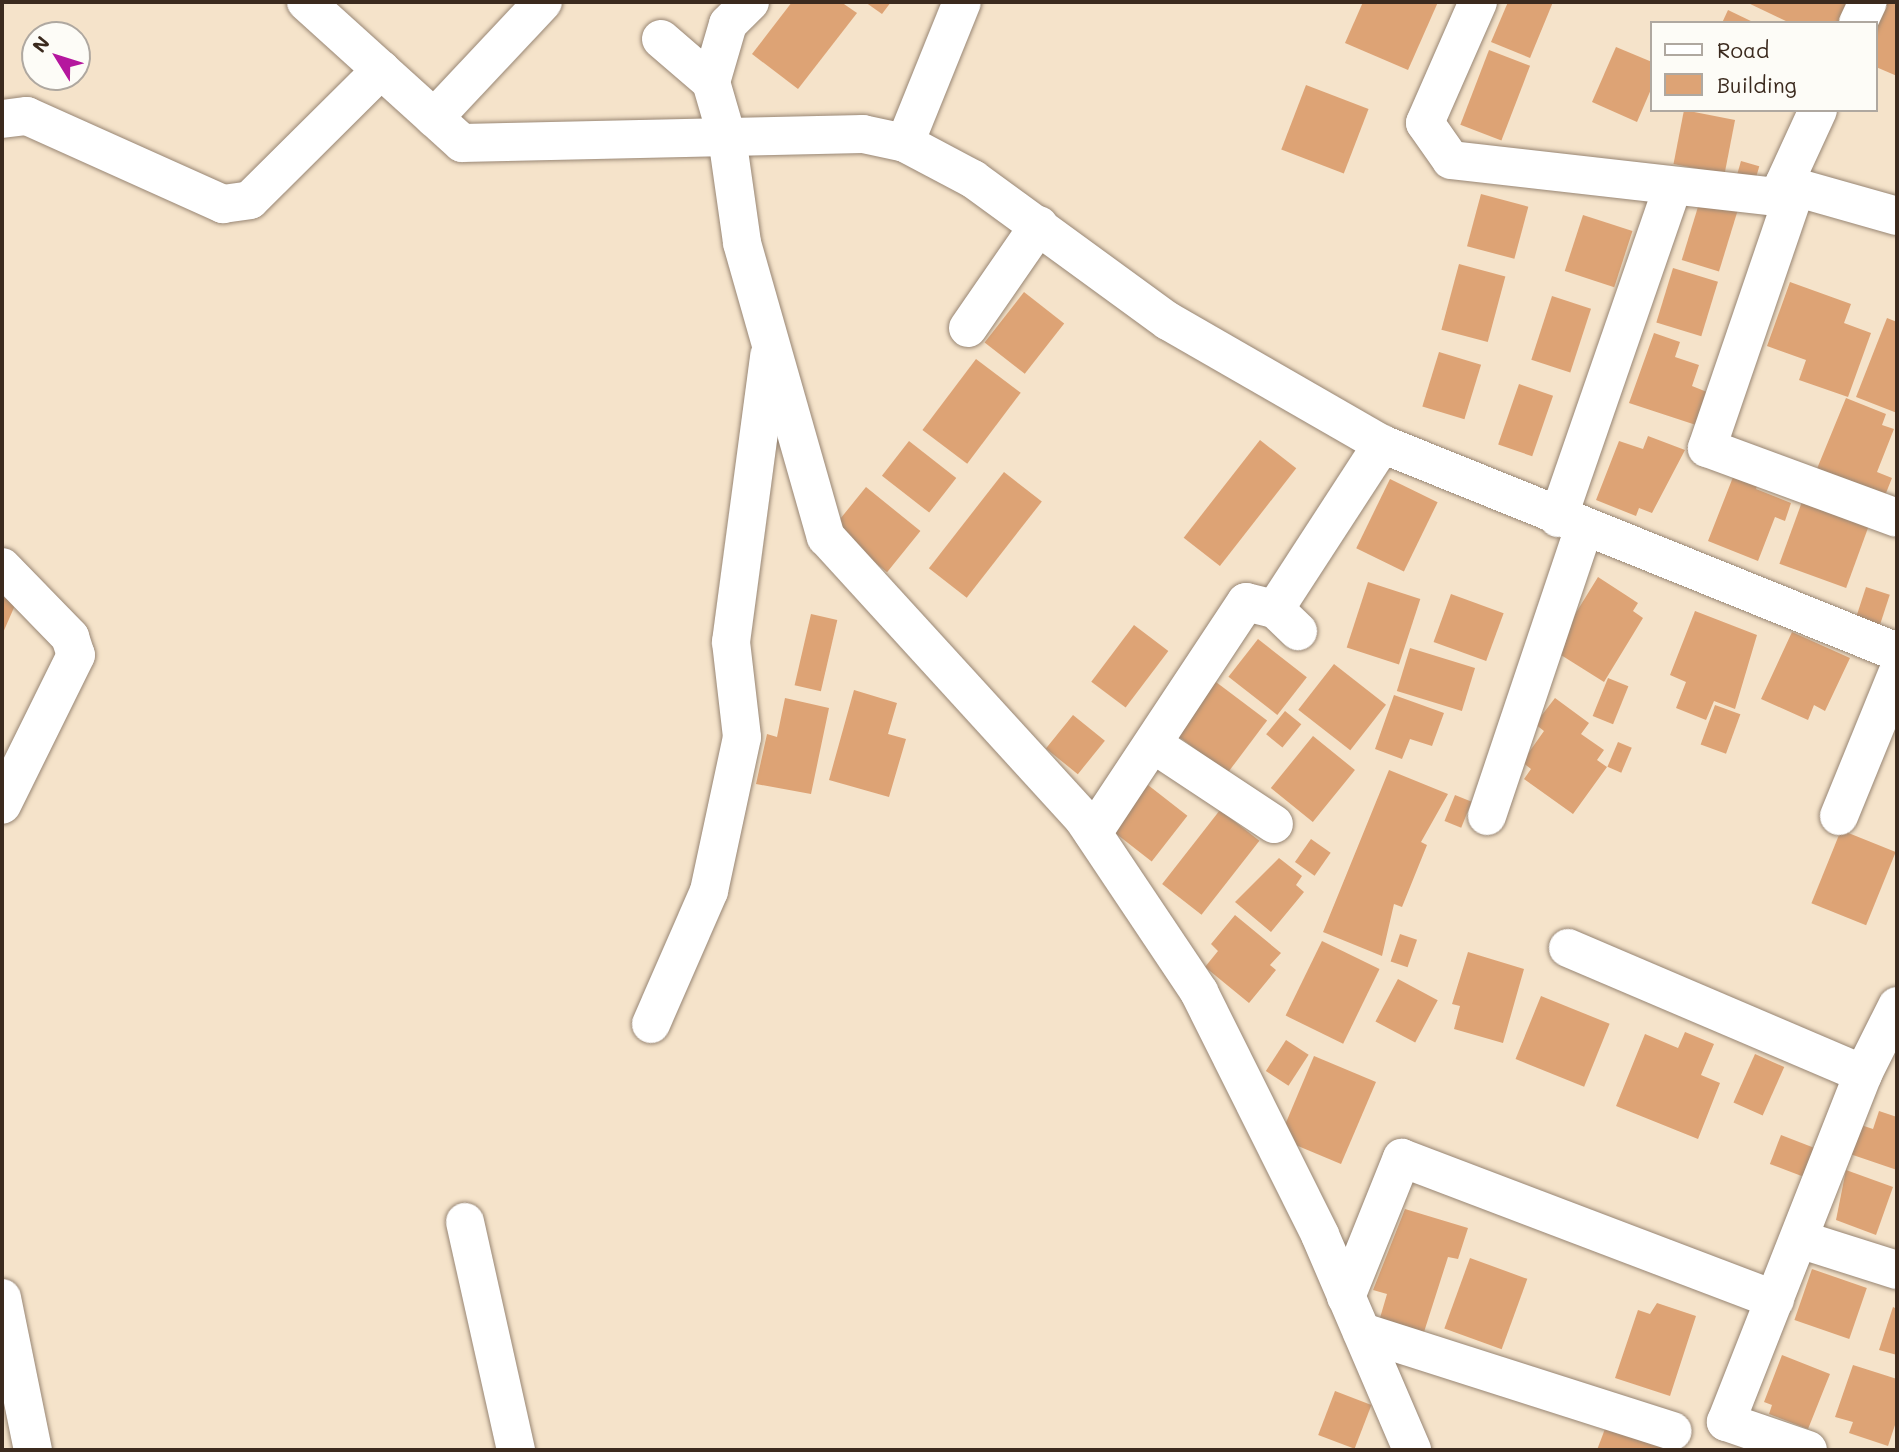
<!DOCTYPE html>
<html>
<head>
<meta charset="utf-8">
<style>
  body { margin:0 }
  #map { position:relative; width:1899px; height:1452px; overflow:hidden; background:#f5e3ca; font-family:Mali,sans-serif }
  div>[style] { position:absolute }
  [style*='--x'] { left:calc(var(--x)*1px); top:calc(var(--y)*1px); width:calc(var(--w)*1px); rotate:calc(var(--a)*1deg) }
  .building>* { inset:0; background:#dda375; transform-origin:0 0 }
  .roads { filter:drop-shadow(0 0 2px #988674) drop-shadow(0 0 2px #988674) }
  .minor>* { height:38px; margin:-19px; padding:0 19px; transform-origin:19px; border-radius:19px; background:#fff }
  span { translate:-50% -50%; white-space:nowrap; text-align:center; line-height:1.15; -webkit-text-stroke:6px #fdfcf7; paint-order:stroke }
  .frame { position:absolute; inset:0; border:4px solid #3b2a1e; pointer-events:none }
  .legend { position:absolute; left:1650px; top:21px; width:228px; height:91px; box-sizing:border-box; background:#fdfcf7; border:2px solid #afa8a0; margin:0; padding:9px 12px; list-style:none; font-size:21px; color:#3b2a1e }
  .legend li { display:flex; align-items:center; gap:14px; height:35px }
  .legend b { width:35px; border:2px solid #afa8a0 }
  .north { position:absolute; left:21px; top:21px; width:70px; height:70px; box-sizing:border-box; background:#fdfcf7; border:2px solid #afa8a0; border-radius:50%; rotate:308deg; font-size:19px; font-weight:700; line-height:28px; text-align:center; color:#3b2a1e }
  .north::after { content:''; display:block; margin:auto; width:24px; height:32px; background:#b5179e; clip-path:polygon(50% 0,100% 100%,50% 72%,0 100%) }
</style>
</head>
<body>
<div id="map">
  <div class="building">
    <i style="clip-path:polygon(792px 2px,841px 2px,857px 13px,798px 89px,752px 54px)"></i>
    <i style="clip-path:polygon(865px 2px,891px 2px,882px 14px)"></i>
    <i style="clip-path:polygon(1363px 2px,1438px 2px,1408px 70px,1345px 43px)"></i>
    <i style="clip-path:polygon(1508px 2px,1553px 2px,1530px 58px,1491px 42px)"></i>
    <i style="clip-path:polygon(1746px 2px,1853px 2px,1844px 23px,1790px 23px)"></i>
    <i style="clip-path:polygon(1884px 2px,1897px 2px,1897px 76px,1876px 67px,1876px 23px)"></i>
    <i style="clip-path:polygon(1728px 10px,1755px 23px,1722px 23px)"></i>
    <i style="clip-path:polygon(1616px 47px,1652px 62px,1652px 87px,1637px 122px,1592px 102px)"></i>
    <i style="left:1489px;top:50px;width:44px;height:80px;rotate:21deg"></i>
    <i style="left:1306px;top:85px;width:67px;height:69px;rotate:21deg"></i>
    <i style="left:1684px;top:110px;width:52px;height:55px;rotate:11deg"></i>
    <i style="left:1741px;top:161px;width:19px;height:21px;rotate:16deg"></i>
    <i style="left:1481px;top:194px;width:49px;height:54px;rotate:15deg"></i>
    <i style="left:1701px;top:197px;width:39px;height:66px;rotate:17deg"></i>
    <i style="left:1583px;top:215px;width:52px;height:59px;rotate:18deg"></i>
    <i style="left:1459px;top:264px;width:48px;height:68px;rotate:15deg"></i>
    <i style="left:1673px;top:268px;width:47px;height:57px;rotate:17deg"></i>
    <i style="clip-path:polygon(1790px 282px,1851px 304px,1844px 323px,1871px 333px,1848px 397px,1799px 380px,1806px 360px,1767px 346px)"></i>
    <i style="left:1024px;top:292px;width:51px;height:64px;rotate:38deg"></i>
    <i style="left:1552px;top:296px;width:41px;height:67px;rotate:18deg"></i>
    <i style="clip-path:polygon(1887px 318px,1897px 322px,1897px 413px,1856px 397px)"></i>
    <i style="clip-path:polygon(1654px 333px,1680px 342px,1675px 357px,1699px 365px,1692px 386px,1707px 392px,1696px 425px,1629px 403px)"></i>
    <i style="left:1439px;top:352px;width:44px;height:57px;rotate:17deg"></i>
    <i style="left:976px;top:359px;width:56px;height:89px;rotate:37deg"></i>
    <i style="left:1519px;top:384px;width:36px;height:64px;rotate:19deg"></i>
    <i style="clip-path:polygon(1846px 398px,1886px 414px,1882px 425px,1894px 429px,1877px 472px,1892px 478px,1882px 503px,1814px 476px)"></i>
    <i style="clip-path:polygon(1648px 436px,1685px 450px,1652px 513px,1639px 508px,1636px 516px,1596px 500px,1619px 441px,1643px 449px)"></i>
    <i style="left:1260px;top:440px;width:46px;height:124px;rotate:38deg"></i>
    <i style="left:909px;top:441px;width:60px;height:44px;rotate:38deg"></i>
    <i style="left:1004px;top:472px;width:48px;height:122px;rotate:38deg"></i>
    <i style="clip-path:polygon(1735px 472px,1759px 481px,1756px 489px,1791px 503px,1785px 521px,1775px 517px,1758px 561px,1708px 541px)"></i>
    <i style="left:1390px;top:479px;width:53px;height:77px;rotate:26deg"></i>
    <i style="left:866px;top:487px;width:70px;height:53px;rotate:39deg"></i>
    <i style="left:1803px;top:499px;width:71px;height:69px;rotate:20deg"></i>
    <i style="clip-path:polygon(1598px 577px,1638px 603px,1633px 611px,1643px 618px,1604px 682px,1553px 650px)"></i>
    <i style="left:1368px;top:582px;width:55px;height:69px;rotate:18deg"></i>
    <i style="left:1866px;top:587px;width:25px;height:34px;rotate:18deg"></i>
    <i style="left:1451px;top:594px;width:56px;height:51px;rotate:20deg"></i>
    <i style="clip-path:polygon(2px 597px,16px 603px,2px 635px)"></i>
    <i style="clip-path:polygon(1695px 611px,1757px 635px,1735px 709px,1714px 701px,1706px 720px,1676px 708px,1686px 682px,1670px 675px)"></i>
    <i style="left:811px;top:614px;width:27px;height:73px;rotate:13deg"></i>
    <i style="left:1134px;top:625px;width:43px;height:71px;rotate:37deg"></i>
    <i style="clip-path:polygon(1792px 632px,1850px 658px,1825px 711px,1814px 705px,1808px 720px,1761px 699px)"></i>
    <i style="left:1258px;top:639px;width:62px;height:48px;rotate:38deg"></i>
    <i style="left:1410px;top:648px;width:68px;height:45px;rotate:17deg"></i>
    <i style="left:1334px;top:664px;width:66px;height:58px;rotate:38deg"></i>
    <i style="left:1608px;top:678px;width:22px;height:41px;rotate:22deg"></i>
    <i style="left:1212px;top:679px;width:69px;height:66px;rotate:37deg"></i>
    <i style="clip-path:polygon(854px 690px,897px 703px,888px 734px,906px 739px,889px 797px,829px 780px)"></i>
    <i style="clip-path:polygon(1394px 695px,1444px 713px,1432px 746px,1410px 739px,1402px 759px,1375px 749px)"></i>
    <i style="clip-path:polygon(785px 698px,829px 708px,811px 794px,756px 784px,767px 734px,777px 737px)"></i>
    <i style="clip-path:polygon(1555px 698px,1589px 723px,1581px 734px,1604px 750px,1597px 760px,1607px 767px,1573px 814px,1524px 779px,1531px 769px,1522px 762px,1544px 731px,1535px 724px)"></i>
    <i style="left:1715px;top:705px;width:27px;height:42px;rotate:20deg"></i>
    <i style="left:1285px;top:711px;width:21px;height:30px;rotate:39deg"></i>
    <i style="left:1073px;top:715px;width:41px;height:43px;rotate:39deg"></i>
    <i style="left:1313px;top:736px;width:54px;height:67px;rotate:39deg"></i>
    <i style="left:1618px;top:742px;width:15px;height:27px;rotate:23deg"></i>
    <i style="clip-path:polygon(1389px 770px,1448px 794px,1421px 842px,1427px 845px,1402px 907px,1394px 904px,1382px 956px,1323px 932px)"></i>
    <i style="left:1148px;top:785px;width:50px;height:58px;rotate:38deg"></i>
    <i style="left:1455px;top:795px;width:18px;height:28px;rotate:22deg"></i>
    <i style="left:1220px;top:810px;width:50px;height:94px;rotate:38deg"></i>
    <i style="left:1841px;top:830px;width:59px;height:79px;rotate:22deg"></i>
    <i style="left:1311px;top:839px;width:24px;height:28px;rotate:35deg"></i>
    <i style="clip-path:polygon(1279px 858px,1302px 876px,1296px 885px,1304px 892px,1271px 932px,1235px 902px)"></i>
    <i style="clip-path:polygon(1235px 915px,1281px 953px,1270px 965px,1276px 970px,1249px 1003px,1205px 967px,1218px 951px,1211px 944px)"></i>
    <i style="left:1400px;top:934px;width:18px;height:29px;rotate:19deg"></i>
    <i style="left:1322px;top:941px;width:64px;height:83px;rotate:26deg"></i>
    <i style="clip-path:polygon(1468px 952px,1524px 969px,1503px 1043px,1454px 1029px,1460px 1006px,1452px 1004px)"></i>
    <i style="left:1398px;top:979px;width:45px;height:48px;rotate:28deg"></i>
    <i style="left:1541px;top:996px;width:74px;height:68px;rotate:22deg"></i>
    <i style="clip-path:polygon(1685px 1032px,1714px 1044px,1701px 1075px,1720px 1083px,1698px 1139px,1616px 1106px,1645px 1034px,1678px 1048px)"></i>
    <i style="left:1286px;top:1040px;width:27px;height:37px;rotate:33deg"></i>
    <i style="left:1755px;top:1054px;width:32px;height:53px;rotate:24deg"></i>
    <i style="clip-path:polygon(1314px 1056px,1376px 1082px,1341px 1164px,1286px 1141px,1282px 1132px)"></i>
    <i style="clip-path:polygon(1879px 1111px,1897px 1117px,1897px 1170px,1850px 1154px,1861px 1125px,1873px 1129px)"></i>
    <i style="left:1781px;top:1135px;width:36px;height:31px;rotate:21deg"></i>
    <i style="clip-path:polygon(1846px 1170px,1893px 1187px,1876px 1235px,1836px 1220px)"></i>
    <i style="clip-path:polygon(1405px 1209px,1468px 1228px,1458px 1259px,1448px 1257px,1424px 1332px,1380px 1318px,1387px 1294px,1373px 1290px)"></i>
    <i style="left:1470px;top:1258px;width:61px;height:75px;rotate:20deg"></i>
    <i style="left:1812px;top:1269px;width:58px;height:54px;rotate:19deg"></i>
    <i style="clip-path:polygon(1657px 1303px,1696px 1316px,1670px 1396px,1615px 1378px,1638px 1310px,1650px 1314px)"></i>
    <i style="clip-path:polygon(1893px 1307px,1897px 1309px,1897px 1355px,1879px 1350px)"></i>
    <i style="clip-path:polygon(1782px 1355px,1830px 1374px,1808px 1429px,1769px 1414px,1772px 1405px,1764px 1402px)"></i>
    <i style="clip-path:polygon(1853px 1365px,1897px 1379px,1897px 1419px,1888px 1446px,1849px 1433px,1853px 1422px,1835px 1417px)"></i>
    <i style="left:1335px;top:1391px;width:39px;height:47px;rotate:21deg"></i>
    <i style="clip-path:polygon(1608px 1421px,1667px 1443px,1665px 1450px,1597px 1450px)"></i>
  </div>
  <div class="roads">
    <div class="minor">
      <i style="--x:306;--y:2;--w:210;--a:42.1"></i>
      <i style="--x:462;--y:143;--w:401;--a:-1.3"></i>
      <i style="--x:863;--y:134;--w:43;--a:12.1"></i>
      <i style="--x:905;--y:143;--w:77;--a:27.9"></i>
      <i style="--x:973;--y:179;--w:241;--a:36.1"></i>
      <i style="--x:1168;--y:321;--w:247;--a:29.9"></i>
      <i style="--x:1382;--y:444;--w:555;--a:21.99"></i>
      <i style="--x:750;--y:2;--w:31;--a:135"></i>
      <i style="--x:728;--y:24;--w:60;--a:106.3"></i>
      <i style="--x:711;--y:82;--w:57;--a:73.8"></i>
      <i style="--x:727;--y:137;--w:107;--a:81.9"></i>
      <i style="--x:742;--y:243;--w:306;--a:74.1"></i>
      <i style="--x:826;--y:537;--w:379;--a:47.6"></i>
      <i style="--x:1082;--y:817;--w:211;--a:56.2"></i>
      <i style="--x:1199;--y:992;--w:271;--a:63.5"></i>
      <i style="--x:1320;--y:1235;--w:234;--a:66.8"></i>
      <i style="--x:1478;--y:2;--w:132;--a:113.7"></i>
      <i style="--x:1425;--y:123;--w:45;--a:54.9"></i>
      <i style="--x:1451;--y:160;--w:343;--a:6.5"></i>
      <i style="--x:1858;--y:23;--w:23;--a:-65"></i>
      <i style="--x:661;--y:39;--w:66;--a:40.7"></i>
      <i style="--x:1818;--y:110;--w:81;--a:114.7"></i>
      <i style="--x:1784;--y:184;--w:117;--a:15.8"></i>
      <i style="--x:434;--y:118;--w:159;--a:-46.8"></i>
      <i style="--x:2;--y:119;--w:25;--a:-7"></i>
      <i style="--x:27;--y:116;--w:215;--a:24.2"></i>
      <i style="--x:223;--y:204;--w:27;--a:-8"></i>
      <i style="--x:250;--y:200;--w:185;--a:-44.8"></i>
      <i style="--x:905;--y:143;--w:152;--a:-68"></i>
      <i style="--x:1796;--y:188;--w:275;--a:108.9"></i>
      <i style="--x:1707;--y:448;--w:202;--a:20.2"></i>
      <i style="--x:968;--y:328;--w:125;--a:-55.4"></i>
      <i style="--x:1558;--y:518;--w:351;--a:-70.9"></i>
      <i style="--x:2;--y:567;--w:98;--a:45.8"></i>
      <i style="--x:70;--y:637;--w:19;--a:72"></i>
      <i style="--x:76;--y:655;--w:167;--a:116.3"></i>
      <i style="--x:1275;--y:609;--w:32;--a:44"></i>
      <i style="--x:1153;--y:744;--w:145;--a:33.5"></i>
      <i style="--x:1487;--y:816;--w:304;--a:-71.4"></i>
      <i style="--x:1839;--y:816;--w:153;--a:-67.8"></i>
      <i style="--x:1093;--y:833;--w:277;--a:-56.5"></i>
      <i style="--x:1246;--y:602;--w:30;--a:14"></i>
      <i style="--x:1275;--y:609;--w:197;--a:-57"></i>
      <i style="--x:1568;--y:948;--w:321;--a:23.1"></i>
      <i style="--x:651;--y:1024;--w:145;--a:-66.4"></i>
      <i style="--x:709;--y:891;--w:157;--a:-77.9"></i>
      <i style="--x:742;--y:737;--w:96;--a:-96.6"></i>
      <i style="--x:731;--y:642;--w:289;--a:-82.4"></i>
      <i style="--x:465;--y:1222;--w:234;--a:77.4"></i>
      <i style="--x:1799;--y:1239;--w:103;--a:17.6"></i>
      <i style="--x:1346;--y:1297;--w:150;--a:-68.1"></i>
      <i style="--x:1402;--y:1158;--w:399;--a:20.8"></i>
      <i style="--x:2;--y:1298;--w:155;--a:78.5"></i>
      <i style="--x:1362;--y:1332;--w:326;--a:17.7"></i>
      <i style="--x:1808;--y:1450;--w:87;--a:-161.1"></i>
      <i style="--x:1726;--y:1422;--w:374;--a:-68.5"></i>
      <i style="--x:1863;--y:1074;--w:76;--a:-63.4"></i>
    </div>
  </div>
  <div class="frame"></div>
  <ul class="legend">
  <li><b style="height:9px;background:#fff"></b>Road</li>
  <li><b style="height:19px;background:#dda375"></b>Building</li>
  </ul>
  <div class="north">N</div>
</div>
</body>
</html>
